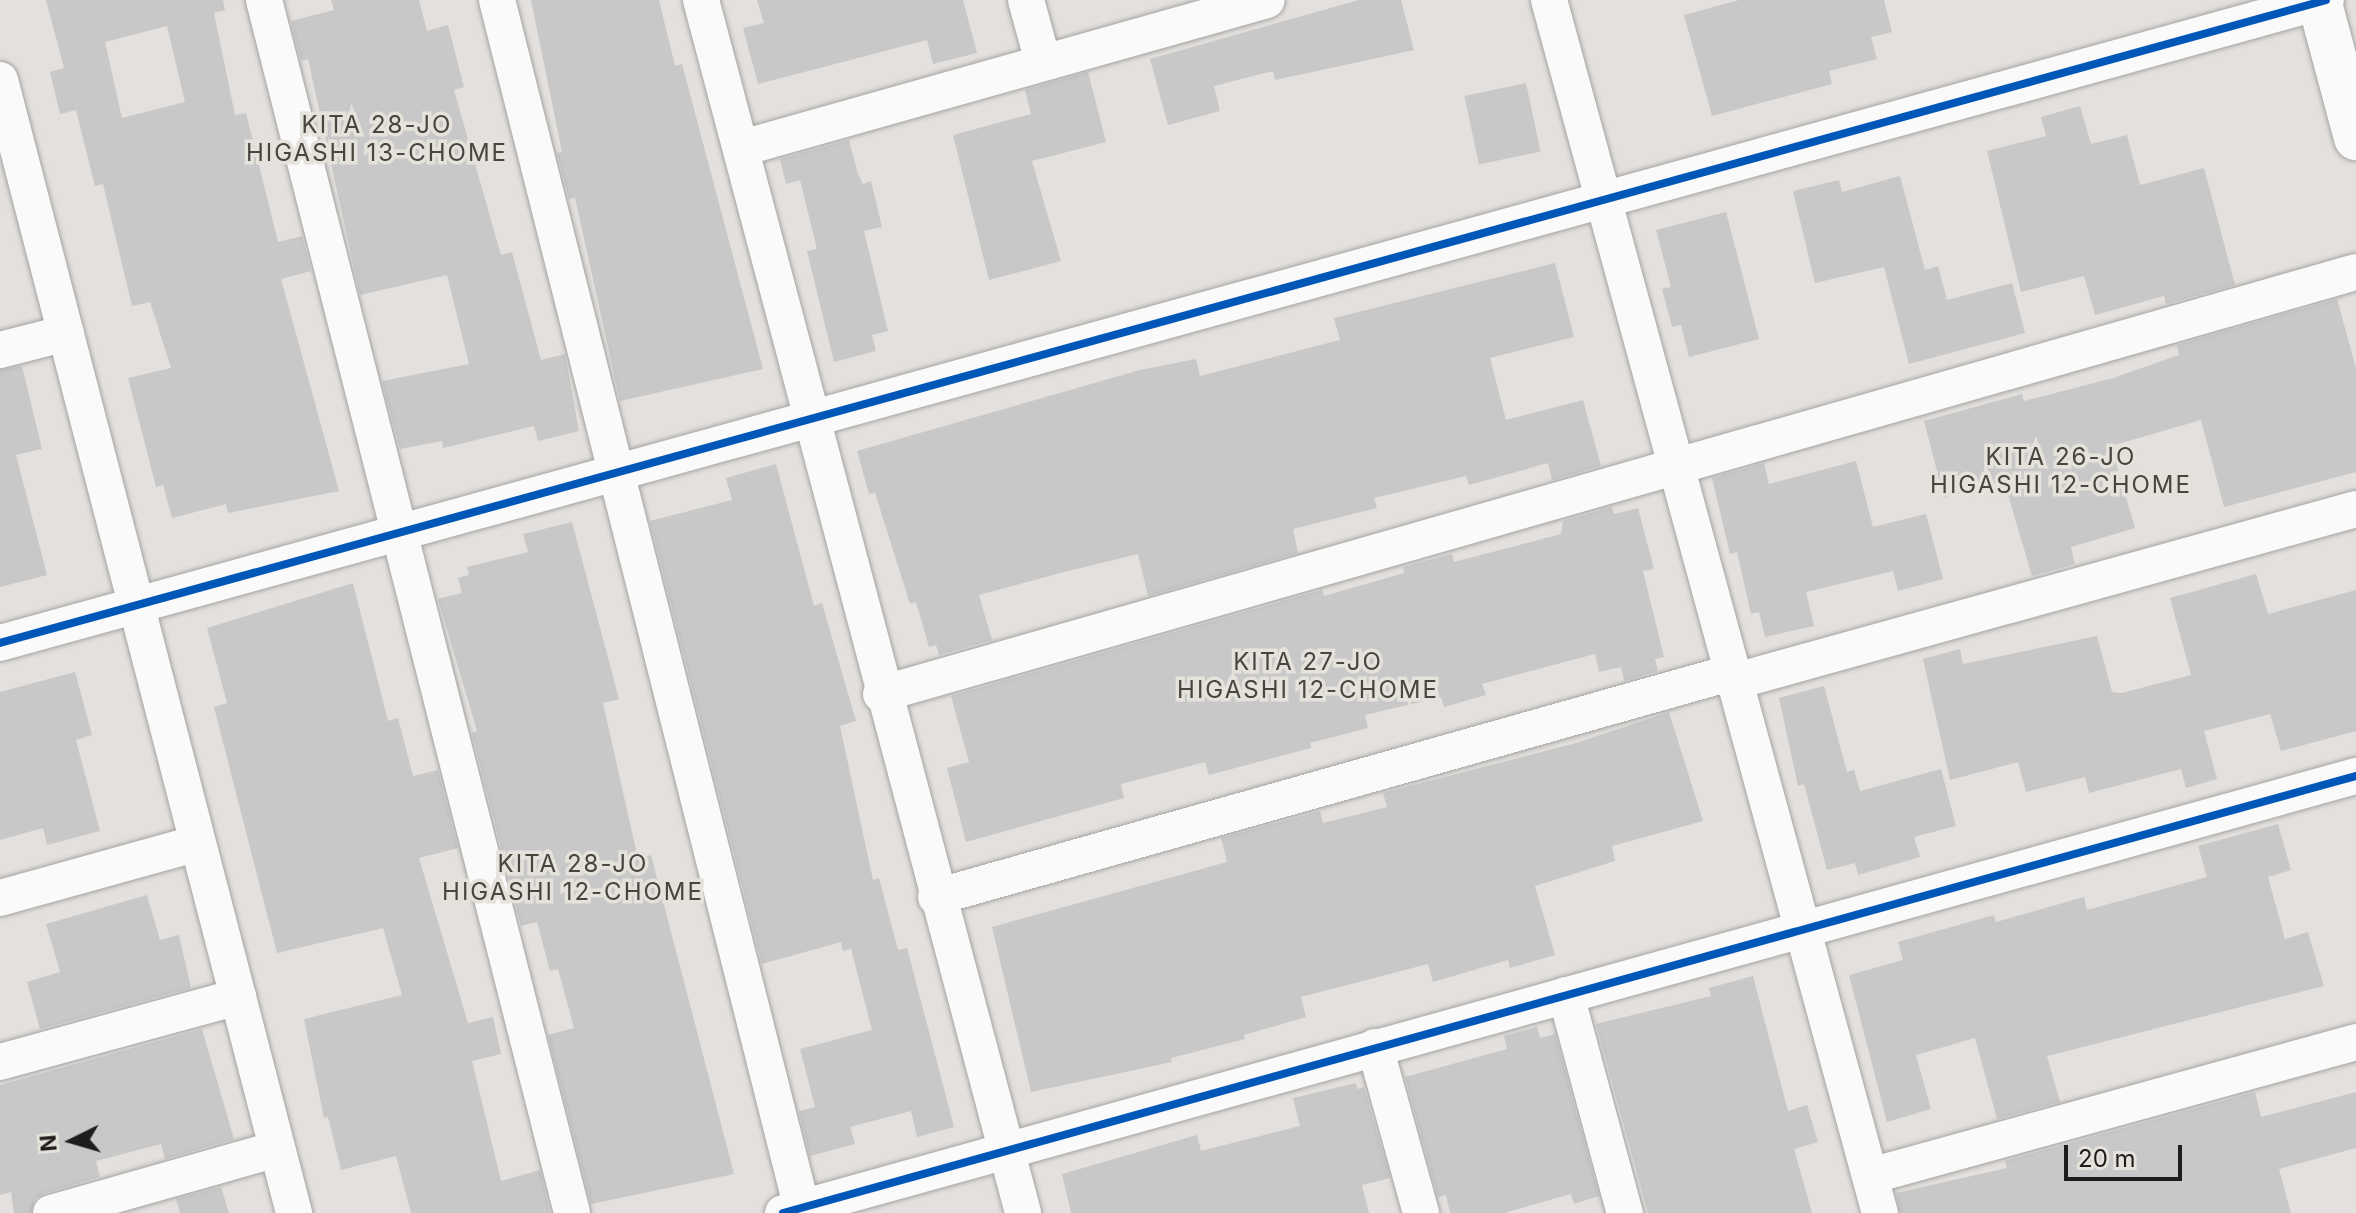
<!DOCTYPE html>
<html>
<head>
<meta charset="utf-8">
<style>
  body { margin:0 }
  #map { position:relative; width:2356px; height:1213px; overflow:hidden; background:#e3e0dd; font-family:Inter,sans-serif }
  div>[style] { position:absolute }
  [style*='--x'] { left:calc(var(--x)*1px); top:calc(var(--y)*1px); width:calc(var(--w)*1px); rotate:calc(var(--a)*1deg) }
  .building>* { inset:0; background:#c9c8c8; transform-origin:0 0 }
  .roads { filter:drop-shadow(0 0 2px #a5a4a2) drop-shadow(0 0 2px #a5a4a2) }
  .minor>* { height:36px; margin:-18px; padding:0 18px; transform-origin:18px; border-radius:18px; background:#fbfafa }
  .tertiary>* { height:44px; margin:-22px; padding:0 22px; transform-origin:22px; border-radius:22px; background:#fbfafa }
  .cycleway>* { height:8px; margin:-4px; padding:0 4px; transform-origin:4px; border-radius:4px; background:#0057b8 }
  span { translate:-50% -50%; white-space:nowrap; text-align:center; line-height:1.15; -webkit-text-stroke:7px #e5e1db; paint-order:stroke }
  .neighbourhood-label { font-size:24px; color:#484540; letter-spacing:2px }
  .north { position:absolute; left:32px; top:1101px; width:80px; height:80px; -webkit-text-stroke:6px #e5e1db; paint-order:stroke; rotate:265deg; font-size:22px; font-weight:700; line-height:32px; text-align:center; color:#1e1d1b }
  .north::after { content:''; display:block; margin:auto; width:28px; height:36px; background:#1e1d1b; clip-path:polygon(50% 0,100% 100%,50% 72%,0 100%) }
  .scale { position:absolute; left:2064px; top:1145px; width:118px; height:36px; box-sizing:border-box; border:4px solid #1e1d1b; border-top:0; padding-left:10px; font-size:24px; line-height:28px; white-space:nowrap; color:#1e1d1b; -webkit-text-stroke:6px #e5e1db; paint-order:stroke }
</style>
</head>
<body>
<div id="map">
  <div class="building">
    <i style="clip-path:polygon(evenodd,46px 0,223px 0,225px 10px,214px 13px,235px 115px,246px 113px,278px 242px,302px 236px,311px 271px,281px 279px,339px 491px,228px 513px,226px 504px,172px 518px,163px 485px,156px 487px,128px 378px,171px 368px,150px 302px,132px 306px,103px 184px,95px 186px,76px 110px,60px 114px,50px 72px,64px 68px,46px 0,167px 26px,185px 102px,122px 118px,105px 42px,167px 26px)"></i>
    <i style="clip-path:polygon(331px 0,419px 0,427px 31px,448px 25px,464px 87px,454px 90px,501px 255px,512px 252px,541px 360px,565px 354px,579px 431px,538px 441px,534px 426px,443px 448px,442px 441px,400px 449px,382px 381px,469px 364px,447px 275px,360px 295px,308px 59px,301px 61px,291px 21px,334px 10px)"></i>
    <i style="clip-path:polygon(531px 0,659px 0,675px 66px,682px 64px,763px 369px,620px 401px,575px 198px,569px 199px,557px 153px,562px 152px)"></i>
    <i style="clip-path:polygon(757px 0,963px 0,977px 53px,933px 64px,927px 40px,758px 84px,743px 28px,764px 23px)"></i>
    <i style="clip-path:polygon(1359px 0,1401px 0,1414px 50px,1275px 80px,1273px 71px,1214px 86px,1220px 111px,1168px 125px,1150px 59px)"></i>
    <i style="clip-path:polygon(1739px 0,1884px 0,1892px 32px,1871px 37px,1877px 59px,1829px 71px,1832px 84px,1712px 116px,1684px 15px)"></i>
    <i style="clip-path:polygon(1088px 72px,1106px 142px,1032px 161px,1061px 261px,989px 280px,953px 135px,1031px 114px,1025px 90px)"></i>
    <i style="left:1526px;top:83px;width:70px;height:63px;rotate:78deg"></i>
    <i style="clip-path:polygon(2080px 106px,2091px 144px,2127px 135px,2140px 185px,2204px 168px,2235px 285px,2166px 304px,2164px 296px,2095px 315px,2084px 276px,2021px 292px,1987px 151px,2046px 136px,2041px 117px)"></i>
    <i style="clip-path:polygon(849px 140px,858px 174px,863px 184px,871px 181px,882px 227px,864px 231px,888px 331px,872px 335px,876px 351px,834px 362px,807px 251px,817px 249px,800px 180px,786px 184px,780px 159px)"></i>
    <i style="clip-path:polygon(1900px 176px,1925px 270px,1938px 266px,1947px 300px,2012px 283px,2025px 333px,1909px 364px,1884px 267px,1815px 283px,1793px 191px,1839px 180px,1842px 192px)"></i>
    <i style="clip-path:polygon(1726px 212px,1759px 339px,1689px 357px,1681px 325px,1672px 327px,1662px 289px,1671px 287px,1656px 230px)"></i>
    <i style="clip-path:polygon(1555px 263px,1574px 337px,1490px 358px,1506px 420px,1583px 400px,1601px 466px,1552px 480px,1548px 463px,1469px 485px,1466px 476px,1374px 498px,1377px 508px,1293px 529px,1298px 553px,1148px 596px,1138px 554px,1064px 572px,979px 595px,992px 640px,939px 655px,936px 645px,929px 647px,916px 602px,910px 604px,875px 493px,869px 494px,857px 451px,1140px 370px,1196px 359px,1200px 376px,1340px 340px,1334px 318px)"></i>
    <i style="clip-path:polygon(2337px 299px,2356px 368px,2356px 472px,2224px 507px,2201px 420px,2111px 446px,2135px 528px,2071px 547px,2075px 564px,2032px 576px,2004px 481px,1944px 498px,1924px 421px,2022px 394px,2024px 401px,2113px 378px,2179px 355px,2177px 345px)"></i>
    <i style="clip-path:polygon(22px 366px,42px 449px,16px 455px,47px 575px,0 587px,0 370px)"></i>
    <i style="clip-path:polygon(1856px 461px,1873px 527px,1926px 514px,1943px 579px,1898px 591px,1893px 571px,1806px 592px,1814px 626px,1765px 637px,1759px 612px,1751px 614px,1737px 552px,1730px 554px,1712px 478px,1764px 463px,1769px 484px)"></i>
    <i style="clip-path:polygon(776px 464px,814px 606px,822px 603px,856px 721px,840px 726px,873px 880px,879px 878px,898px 950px,907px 948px,954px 1127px,917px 1137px,911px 1111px,850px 1127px,855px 1144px,810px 1156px,799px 1111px,815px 1107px,800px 1049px,872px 1030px,851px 949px,843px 951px,841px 942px,762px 964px,650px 521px,732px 500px,726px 478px)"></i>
    <i style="clip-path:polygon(1612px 507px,1614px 514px,1638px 508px,1654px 569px,1643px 571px,1664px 657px,1655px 659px,1658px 671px,1624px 681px,1621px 667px,1599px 672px,1595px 654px,1482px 684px,1486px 695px,1444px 707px,1441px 697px,1365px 715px,1368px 728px,1310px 743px,1311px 748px,1209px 775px,1205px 762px,1121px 784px,1124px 798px,966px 842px,947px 768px,969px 762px,951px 696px,1322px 590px,1324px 596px,1404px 573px,1403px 567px,1452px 554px,1454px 562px,1561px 534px,1563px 521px)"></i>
    <i style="clip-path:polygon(572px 522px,619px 699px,603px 703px,638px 859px,651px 855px,734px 1174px,591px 1204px,548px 1035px,574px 1028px,558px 969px,550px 971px,537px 922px,521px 926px,472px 733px,477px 731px,438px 599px,462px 593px,458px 578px,469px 575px,467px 567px,528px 552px,523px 534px)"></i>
    <i style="clip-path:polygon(2256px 574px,2268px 614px,2356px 590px,2356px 731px,2281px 751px,2270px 714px,2204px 731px,2217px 779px,2186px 788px,2181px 769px,2089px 793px,2085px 777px,2026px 792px,2018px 762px,1950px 780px,1923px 659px,1960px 649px,1963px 664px,2097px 636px,2112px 692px,2122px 693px,2191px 675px,2170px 598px)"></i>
    <i style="clip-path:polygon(353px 583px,388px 721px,398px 718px,413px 776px,438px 770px,458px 848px,419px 858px,468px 1023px,493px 1017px,501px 1054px,472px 1061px,501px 1181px,540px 1170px,550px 1213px,411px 1213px,396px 1156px,341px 1170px,328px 1117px,324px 1118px,304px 1019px,402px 995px,383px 928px,277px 953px,214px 707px,227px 703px,207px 628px)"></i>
    <i style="clip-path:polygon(75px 672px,92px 735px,76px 740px,100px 831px,47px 845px,43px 828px,0 840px,0 692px)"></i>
    <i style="clip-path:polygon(1824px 686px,1847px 772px,1854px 770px,1860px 791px,1941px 769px,1956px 826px,1914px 837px,1920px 857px,1858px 875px,1855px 863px,1827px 870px,1804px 784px,1798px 786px,1779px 698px)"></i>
    <i style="clip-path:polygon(1669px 712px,1703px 821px,1612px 846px,1615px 861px,1535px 886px,1555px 955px,1510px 968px,1508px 960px,1433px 982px,1428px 964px,1301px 997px,1306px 1017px,1244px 1035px,1245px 1039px,1171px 1058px,1172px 1062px,1031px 1092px,992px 927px,1227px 862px,1221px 838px,1320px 811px,1323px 823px,1387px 807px,1383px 793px,1576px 743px)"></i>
    <i style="clip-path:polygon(2278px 824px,2291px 870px,2268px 877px,2285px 939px,2308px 932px,2324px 986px,2047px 1056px,2060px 1102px,1997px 1119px,1975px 1038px,1916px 1055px,1931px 1109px,1887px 1122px,1849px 975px,1903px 960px,1898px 942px,1994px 915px,1996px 922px,2084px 897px,2087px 910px,2207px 877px,2198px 846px)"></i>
    <i style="clip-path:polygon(147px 895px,160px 940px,179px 935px,191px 988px,40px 1029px,27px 982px,60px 972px,46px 924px)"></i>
    <i style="clip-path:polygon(1753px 976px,1788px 1111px,1807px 1105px,1818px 1142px,1794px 1149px,1812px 1213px,1648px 1213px,1596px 1024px,1711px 996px,1709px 988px)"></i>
    <i style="clip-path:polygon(1537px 1027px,1540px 1038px,1555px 1034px,1599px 1196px,1574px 1204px,1571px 1194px,1504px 1213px,1450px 1213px,1446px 1195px,1438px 1197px,1405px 1077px,1507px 1049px,1504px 1036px)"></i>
    <i style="clip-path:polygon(202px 1029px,234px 1139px,165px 1159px,161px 1144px,96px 1161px,100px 1177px,45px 1193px,35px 1199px,31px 1213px,14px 1213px,11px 1192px,0 1195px,0 1085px)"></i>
    <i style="clip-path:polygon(1356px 1083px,1357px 1089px,1364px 1087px,1390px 1178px,1362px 1185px,1369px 1213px,1071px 1213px,1062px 1174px,1197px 1135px,1201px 1151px,1300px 1126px,1293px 1098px)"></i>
    <i style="clip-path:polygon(2255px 1092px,2261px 1117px,2356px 1092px,2356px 1148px,2279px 1169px,2291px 1213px,1900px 1213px,1896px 1193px,2007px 1168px,2005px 1161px)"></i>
    <i style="clip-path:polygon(221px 1187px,229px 1213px,180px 1213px,176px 1199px)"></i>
  </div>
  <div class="roads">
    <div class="minor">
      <i style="--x:264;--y:0;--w:1251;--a:75.75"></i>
      <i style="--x:497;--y:0;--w:1251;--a:75.84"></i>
      <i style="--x:701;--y:0;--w:1255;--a:75.13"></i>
      <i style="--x:1026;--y:0;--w:64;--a:74.7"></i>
      <i style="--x:1549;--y:0;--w:1257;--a:74.74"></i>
      <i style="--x:0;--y:80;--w:1171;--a:75.45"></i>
      <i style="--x:742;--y:148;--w:545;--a:-15.74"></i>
      <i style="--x:0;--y:350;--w:68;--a:-14.4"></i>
      <i style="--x:0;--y:643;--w:2413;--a:-15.45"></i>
      <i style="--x:1736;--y:681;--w:643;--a:-15.51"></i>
      <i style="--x:881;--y:694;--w:1534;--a:-15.97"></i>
      <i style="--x:936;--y:897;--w:828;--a:-15.76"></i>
      <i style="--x:0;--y:898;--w:205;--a:-15.5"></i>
      <i style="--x:1566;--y:995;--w:226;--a:74.9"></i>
      <i style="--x:1375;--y:1047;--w:172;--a:74.5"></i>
      <i style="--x:0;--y:1062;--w:247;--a:-15.3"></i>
      <i style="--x:1870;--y:1176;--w:504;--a:-15.41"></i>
      <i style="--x:51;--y:1213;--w:235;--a:-15.8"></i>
      <i style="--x:783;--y:1213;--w:1633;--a:-15.53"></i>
    </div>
    <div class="tertiary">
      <i style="--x:2319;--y:0;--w:143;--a:75"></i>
    </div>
  </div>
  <div class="cycleway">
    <i style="--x:0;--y:643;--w:2413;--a:-15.45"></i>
    <i style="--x:783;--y:1213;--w:1633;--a:-15.53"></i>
  </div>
  <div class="neighbourhood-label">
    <span style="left:377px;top:139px">KITA 28-JO<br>HIGASHI 13-CHOME</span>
    <span style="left:2061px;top:471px">KITA 26-JO<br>HIGASHI 12-CHOME</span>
    <span style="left:1308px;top:676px">KITA 27-JO<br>HIGASHI 12-CHOME</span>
    <span style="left:573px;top:878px">KITA 28-JO<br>HIGASHI 12-CHOME</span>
  </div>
  <div class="north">N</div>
  <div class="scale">20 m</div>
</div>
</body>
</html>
